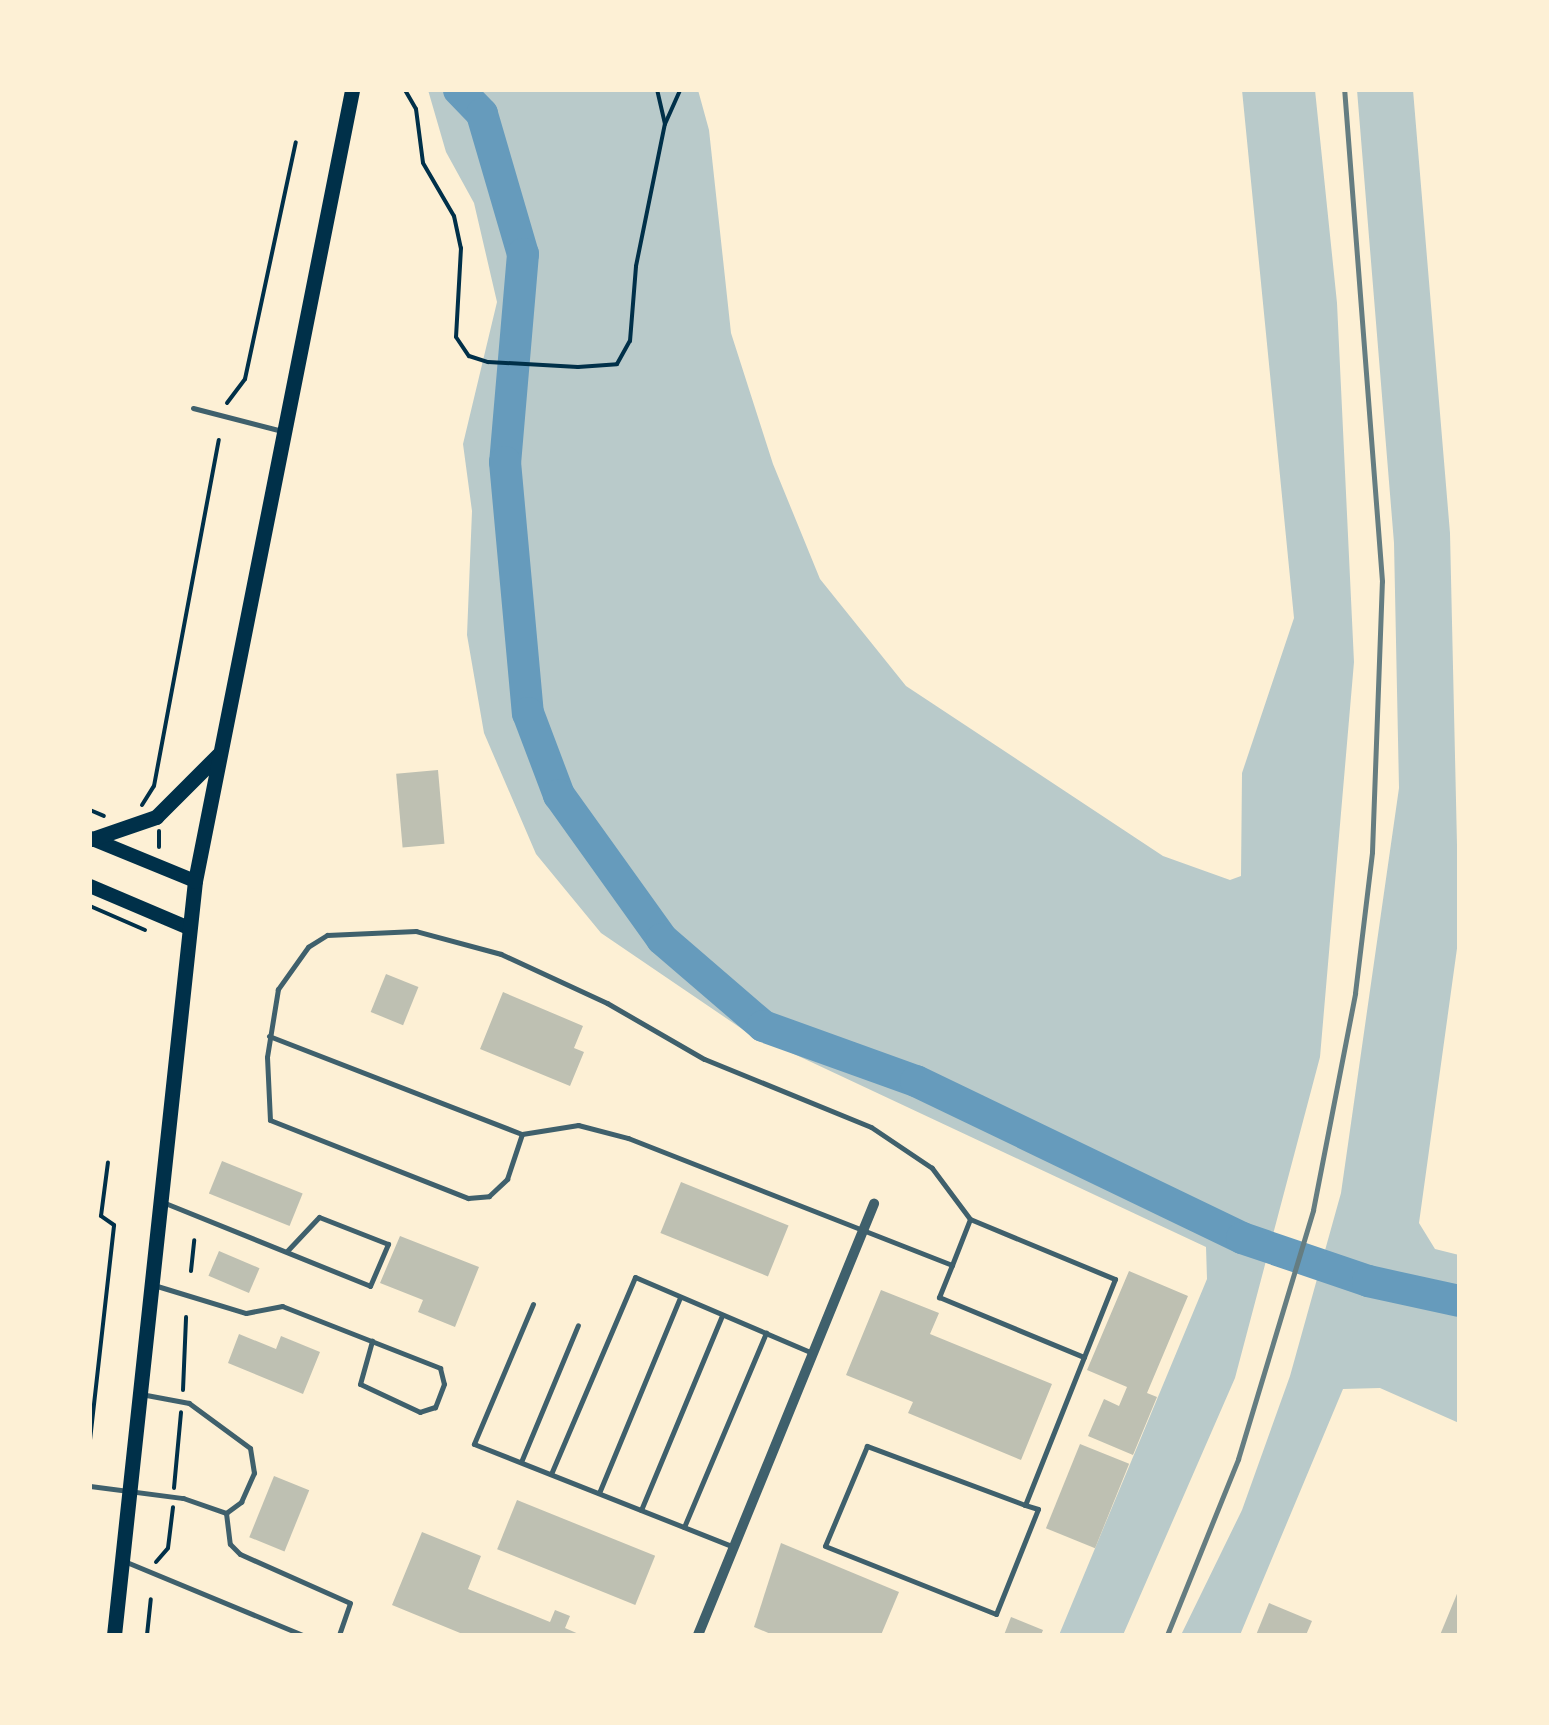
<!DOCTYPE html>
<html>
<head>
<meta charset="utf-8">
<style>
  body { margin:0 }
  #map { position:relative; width:1549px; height:1725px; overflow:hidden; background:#fdf0d5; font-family:"Fira Sans",sans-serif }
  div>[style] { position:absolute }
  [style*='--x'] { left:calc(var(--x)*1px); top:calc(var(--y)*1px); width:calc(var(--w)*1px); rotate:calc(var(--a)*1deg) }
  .green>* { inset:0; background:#b9caca }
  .river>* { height:32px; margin:-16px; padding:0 16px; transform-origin:16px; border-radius:16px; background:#669bbc }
  .building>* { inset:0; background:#bec0b2; transform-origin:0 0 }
  .path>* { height:4px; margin:-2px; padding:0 2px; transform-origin:2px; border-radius:2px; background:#003049 }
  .service>* { height:5px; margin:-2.5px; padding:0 2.5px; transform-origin:2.5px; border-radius:2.5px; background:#3f606c }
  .minor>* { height:10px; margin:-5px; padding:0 5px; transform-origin:5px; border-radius:5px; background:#3f606c }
  .secondary>* { height:14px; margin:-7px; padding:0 7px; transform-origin:7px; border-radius:7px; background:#003049 }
  .primary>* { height:15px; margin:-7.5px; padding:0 7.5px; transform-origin:7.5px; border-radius:7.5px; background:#003049 }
  .rail>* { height:5px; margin:-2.5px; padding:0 2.5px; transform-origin:2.5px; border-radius:2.5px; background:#657d81 }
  span { translate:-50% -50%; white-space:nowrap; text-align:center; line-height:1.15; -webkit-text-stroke:8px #fdf0d5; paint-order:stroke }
  .frame { position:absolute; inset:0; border:92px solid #fdf0d5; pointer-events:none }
</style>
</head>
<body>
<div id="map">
  <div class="green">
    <i style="clip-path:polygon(428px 90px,698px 90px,709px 130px,731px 333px,773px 464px,820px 579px,906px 686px,1163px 856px,1230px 880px,1241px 876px,1242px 773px,1294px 618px,1242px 90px,1315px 90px,1337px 303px,1354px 662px,1320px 1057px,1235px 1378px,1123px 1635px,1059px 1635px,1207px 1279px,1206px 1247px,745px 1031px,601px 933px,536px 854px,484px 733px,467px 635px,472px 511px,463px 444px,497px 302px,474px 203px,446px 152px)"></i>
    <i style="clip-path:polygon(1357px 90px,1413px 90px,1450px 533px,1459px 934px,1419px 1223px,1435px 1249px,1459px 1255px,1459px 1423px,1380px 1388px,1343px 1389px,1240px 1635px,1181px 1635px,1242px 1510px,1290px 1376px,1341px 1193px,1399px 788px,1394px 543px)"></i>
  </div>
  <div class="river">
    <i style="--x:459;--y:90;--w:33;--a:46"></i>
    <i style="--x:482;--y:114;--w:146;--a:73.7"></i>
    <i style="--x:523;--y:254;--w:209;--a:94.9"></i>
    <i style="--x:505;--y:462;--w:252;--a:84.8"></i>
    <i style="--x:528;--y:713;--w:88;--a:69.3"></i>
    <i style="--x:559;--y:795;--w:177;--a:54.4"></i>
    <i style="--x:662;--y:939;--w:133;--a:40.7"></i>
    <i style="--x:763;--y:1026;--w:163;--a:19.8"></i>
    <i style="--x:916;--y:1081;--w:362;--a:25.7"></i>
    <i style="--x:1242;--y:1238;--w:133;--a:18.8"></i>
    <i style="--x:1368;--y:1281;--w:93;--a:12.4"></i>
  </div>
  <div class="building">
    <i style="left:438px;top:770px;width:74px;height:42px;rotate:85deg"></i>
    <i style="left:386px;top:974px;width:35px;height:41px;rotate:22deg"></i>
    <i style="clip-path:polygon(503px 992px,583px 1026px,574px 1048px,584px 1052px,570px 1086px,480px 1049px)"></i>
    <i style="left:222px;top:1161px;width:87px;height:35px;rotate:22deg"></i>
    <i style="left:681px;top:1182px;width:116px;height:55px;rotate:22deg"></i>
    <i style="clip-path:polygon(400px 1236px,479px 1267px,455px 1327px,418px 1312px,423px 1300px,380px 1283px)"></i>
    <i style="left:219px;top:1251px;width:44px;height:27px;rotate:23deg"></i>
    <i style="clip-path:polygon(1129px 1271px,1188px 1296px,1147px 1393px,1157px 1397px,1133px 1455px,1088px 1436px,1104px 1399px,1119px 1406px,1127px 1387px,1087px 1370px)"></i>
    <i style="clip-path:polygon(881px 1290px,939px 1313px,930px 1334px,1052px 1384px,1021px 1460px,908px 1413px,913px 1402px,846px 1375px)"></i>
    <i style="clip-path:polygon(239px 1334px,276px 1349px,281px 1336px,320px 1352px,303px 1394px,228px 1363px)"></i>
    <i style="left:1080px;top:1444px;width:53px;height:91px;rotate:22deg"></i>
    <i style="left:274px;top:1476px;width:38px;height:66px;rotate:22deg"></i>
    <i style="left:517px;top:1500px;width:149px;height:53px;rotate:22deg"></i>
    <i style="clip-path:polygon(422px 1532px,481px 1556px,468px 1589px,550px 1622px,555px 1610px,570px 1616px,565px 1628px,581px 1635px,465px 1635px,392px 1605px)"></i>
    <i style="clip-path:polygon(781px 1543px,899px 1592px,881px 1635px,773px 1635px,754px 1627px)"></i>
    <i style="clip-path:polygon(1459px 1589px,1459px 1635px,1440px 1635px)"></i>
    <i style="clip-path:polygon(1269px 1603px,1312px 1621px,1306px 1635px,1256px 1635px)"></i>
    <i style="clip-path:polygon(1011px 1617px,1043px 1630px,1041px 1635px,1004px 1635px)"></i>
  </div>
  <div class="path">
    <i style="--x:405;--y:90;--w:22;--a:60"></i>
    <i style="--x:416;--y:109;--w:54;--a:82.6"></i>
    <i style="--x:423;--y:163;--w:61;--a:59.7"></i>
    <i style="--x:454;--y:216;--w:33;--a:78"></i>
    <i style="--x:461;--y:248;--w:89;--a:93.2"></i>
    <i style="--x:456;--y:337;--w:23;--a:56"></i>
    <i style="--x:469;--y:356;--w:20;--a:18"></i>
    <i style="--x:488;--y:362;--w:90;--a:3.2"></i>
    <i style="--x:578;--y:367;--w:39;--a:-4"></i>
    <i style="--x:617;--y:364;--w:26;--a:-61"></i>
    <i style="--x:630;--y:341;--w:75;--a:-85.4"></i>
    <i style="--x:636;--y:266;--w:145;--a:-78.5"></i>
    <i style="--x:665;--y:124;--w:35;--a:-103"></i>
    <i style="--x:665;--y:124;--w:37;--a:-66"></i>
    <i style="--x:227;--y:403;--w:30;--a:-53"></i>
    <i style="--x:245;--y:379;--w:242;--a:-77.9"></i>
    <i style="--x:142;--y:805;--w:22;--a:-58"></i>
    <i style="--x:154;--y:786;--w:352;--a:-79.4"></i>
    <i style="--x:90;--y:810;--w:15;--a:23"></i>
    <i style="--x:159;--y:831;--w:16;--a:90"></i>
    <i style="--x:90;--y:906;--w:60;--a:23.6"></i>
    <i style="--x:191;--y:1271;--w:31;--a:-84"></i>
    <i style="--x:183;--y:1390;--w:73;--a:-87.6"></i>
    <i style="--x:90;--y:1440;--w:216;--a:-83.6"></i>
    <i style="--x:114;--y:1225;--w:16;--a:-145"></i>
    <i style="--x:101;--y:1216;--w:54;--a:-82.6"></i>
    <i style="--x:174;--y:1488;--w:76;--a:-84.7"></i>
    <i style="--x:156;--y:1562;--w:18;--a:-49"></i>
    <i style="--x:168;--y:1548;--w:41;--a:-83"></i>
    <i style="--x:147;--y:1635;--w:36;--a:-84"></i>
  </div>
  <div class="service">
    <i style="--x:193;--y:408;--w:92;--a:14.5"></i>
    <i style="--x:269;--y:1036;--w:271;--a:21.2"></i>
    <i style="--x:165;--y:1203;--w:221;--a:22"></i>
    <i style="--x:370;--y:1286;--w:46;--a:-66.8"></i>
    <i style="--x:388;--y:1244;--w:74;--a:-158.6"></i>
    <i style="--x:319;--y:1217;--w:47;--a:133.3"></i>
    <i style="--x:970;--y:1219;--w:64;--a:-126.7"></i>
    <i style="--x:932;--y:1168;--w:73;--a:-146.1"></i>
    <i style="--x:871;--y:1127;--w:180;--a:-157.8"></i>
    <i style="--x:704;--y:1059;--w:112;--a:-150"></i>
    <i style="--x:607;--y:1003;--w:117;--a:-155.2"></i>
    <i style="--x:501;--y:954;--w:88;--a:-164.9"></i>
    <i style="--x:416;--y:931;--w:89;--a:177.4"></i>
    <i style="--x:327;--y:935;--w:22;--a:148"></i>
    <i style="--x:308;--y:947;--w:52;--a:125.5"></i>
    <i style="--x:278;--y:989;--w:69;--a:99.2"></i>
    <i style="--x:267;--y:1057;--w:63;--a:87.3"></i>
    <i style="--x:270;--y:1120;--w:213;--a:21.5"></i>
    <i style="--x:468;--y:1198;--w:21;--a:-5"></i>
    <i style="--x:489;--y:1196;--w:25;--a:-43"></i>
    <i style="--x:507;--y:1179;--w:47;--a:-71.6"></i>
    <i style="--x:522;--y:1134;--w:57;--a:-9.1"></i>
    <i style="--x:578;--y:1125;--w:52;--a:14.6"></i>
    <i style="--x:628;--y:1138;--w:348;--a:21.4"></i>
    <i style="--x:952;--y:1265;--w:49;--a:-68.6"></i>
    <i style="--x:970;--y:1219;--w:157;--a:22.5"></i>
    <i style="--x:1115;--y:1279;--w:243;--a:111.7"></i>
    <i style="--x:1025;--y:1505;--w:169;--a:-159.5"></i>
    <i style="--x:867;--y:1446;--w:108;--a:112.8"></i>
    <i style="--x:825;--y:1546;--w:184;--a:21.7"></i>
    <i style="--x:996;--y:1614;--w:113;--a:-68.2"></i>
    <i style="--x:1038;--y:1509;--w:14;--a:-163"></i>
    <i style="--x:952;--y:1265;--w:35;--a:112"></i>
    <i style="--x:939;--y:1297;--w:157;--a:22.5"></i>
    <i style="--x:157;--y:1286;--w:93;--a:16.9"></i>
    <i style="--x:246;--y:1313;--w:37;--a:-11"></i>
    <i style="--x:282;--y:1306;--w:170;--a:21.4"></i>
    <i style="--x:440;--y:1368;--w:16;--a:76"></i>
    <i style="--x:444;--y:1384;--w:25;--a:111"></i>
    <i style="--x:435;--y:1407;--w:16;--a:162"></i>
    <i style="--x:420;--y:1412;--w:66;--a:-155"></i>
    <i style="--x:360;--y:1384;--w:45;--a:-74.4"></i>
    <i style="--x:533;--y:1304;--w:152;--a:112.9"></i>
    <i style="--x:474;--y:1444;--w:280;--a:21.6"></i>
    <i style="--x:521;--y:1462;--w:148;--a:-67.4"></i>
    <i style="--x:551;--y:1474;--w:214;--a:-66.9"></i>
    <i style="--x:635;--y:1277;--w:193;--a:23.2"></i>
    <i style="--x:90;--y:1486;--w:94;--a:7.4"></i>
    <i style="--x:183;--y:1498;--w:46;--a:19.2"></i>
    <i style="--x:226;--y:1513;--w:19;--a:-36"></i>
    <i style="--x:241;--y:1502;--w:32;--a:-66"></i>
    <i style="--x:254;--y:1473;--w:25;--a:-99"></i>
    <i style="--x:250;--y:1448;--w:76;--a:-143.6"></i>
    <i style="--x:189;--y:1403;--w:49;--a:-169.4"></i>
    <i style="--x:599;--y:1493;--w:212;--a:-67.5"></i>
    <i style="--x:641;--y:1510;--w:211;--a:-67.4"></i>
    <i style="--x:226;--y:1513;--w:31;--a:83"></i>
    <i style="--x:230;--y:1544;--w:14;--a:45"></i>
    <i style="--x:240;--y:1554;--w:120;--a:24"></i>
    <i style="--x:350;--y:1603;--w:34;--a:109"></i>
    <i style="--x:684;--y:1527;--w:211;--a:-67.1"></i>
    <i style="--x:124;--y:1561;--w:194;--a:22.5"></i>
  </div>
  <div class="minor">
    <i style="--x:698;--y:1635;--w:466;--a:-67.8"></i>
  </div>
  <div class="secondary">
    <i style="--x:90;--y:838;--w:113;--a:22.3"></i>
    <i style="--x:90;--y:886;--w:108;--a:23"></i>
  </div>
  <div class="primary">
    <i style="--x:92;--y:839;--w:68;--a:-19"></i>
    <i style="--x:156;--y:817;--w:88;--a:-45"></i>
    <i style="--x:114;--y:1635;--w:758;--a:-83.87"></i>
    <i style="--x:195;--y:881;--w:806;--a:-78.77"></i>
  </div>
  <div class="rail">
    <i style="--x:1167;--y:1635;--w:190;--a:-68"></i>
    <i style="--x:1238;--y:1459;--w:260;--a:-73.2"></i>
    <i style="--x:1313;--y:1210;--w:221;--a:-79"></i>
    <i style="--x:1355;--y:993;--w:142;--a:-83.1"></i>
    <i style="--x:1372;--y:852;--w:271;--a:-87.9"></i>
    <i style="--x:1382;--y:581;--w:492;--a:-94.4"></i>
  </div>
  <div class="frame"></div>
</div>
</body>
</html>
